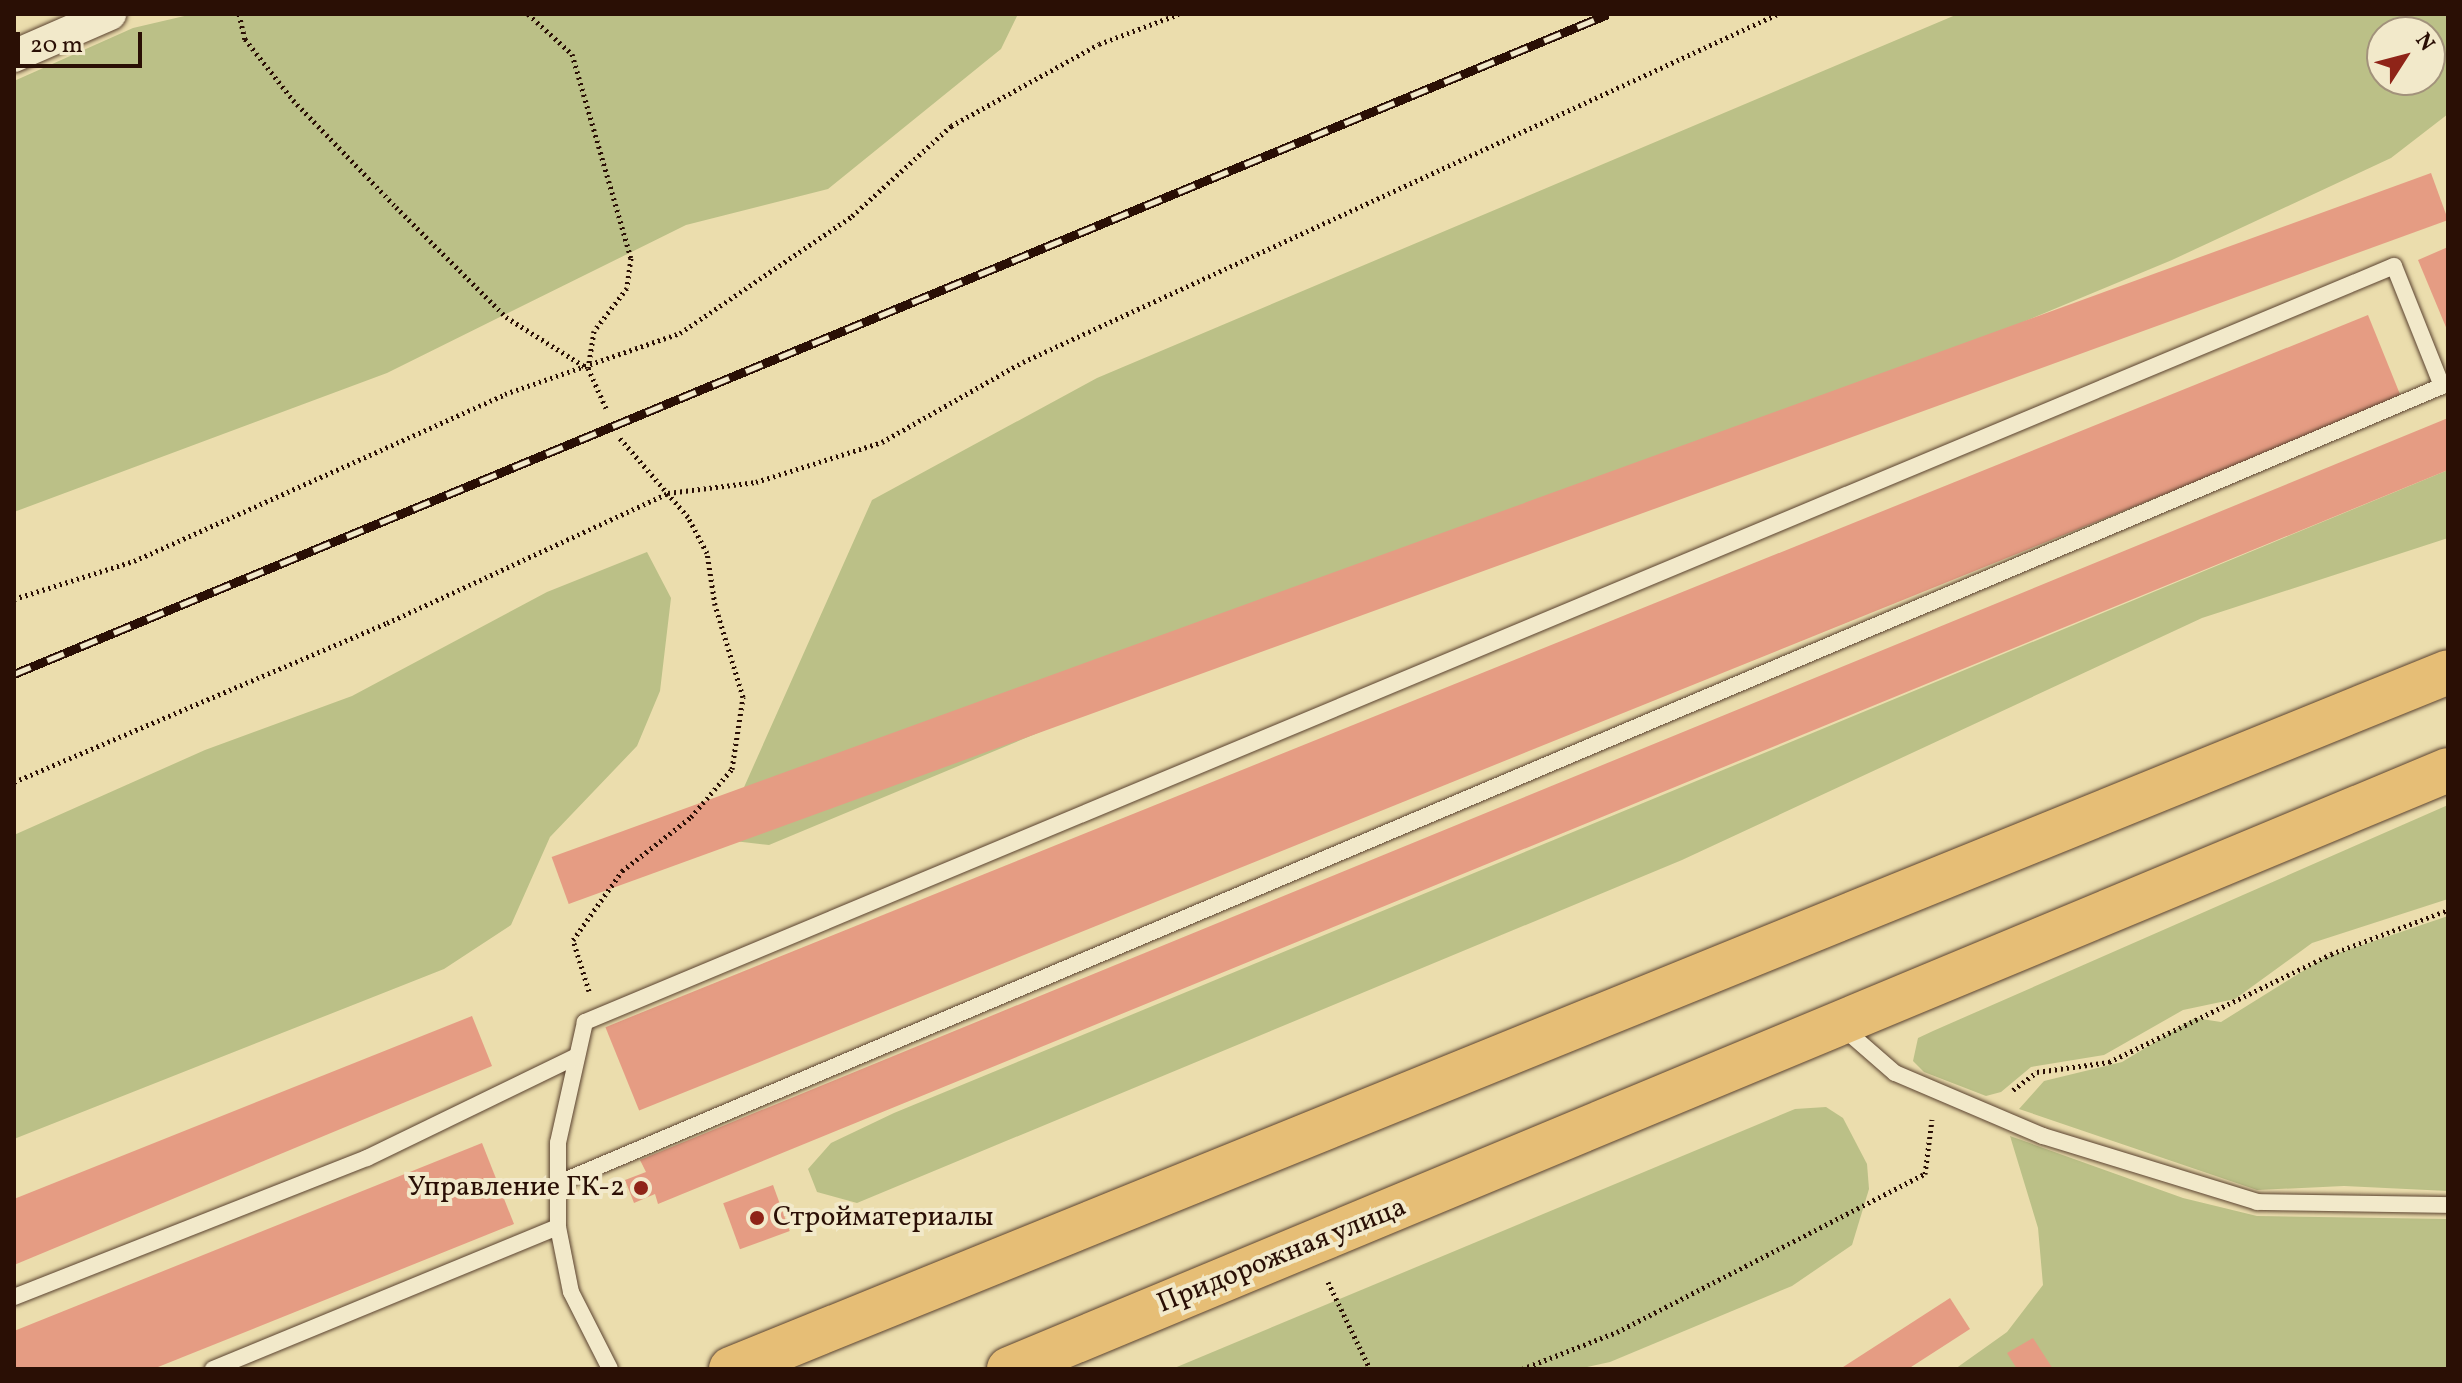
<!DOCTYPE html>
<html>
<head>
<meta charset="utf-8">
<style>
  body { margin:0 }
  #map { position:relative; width:2462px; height:1383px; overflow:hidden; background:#ebddad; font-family:Vollkorn,serif }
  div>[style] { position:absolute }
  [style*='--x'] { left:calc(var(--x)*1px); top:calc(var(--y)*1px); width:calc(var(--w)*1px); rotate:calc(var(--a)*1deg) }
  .green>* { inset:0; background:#bbc087 }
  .building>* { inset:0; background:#e59c83; transform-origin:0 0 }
  .path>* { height:5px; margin-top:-2.5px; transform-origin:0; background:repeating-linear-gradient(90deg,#2a0f05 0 2px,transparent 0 6px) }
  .roads { filter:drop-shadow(0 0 2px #5a422f) drop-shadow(0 0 2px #5a422f) }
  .lane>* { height:16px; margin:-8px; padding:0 8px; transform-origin:8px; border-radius:8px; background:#f2e9ca }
  .street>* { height:32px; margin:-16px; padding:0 16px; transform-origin:16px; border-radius:16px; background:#f2e9ca }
  .primary>* { height:44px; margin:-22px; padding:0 22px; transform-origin:22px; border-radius:22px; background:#e6be76 }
  .rail>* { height:9px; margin-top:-4.5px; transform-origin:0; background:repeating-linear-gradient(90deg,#f2e9ca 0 18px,#2a0f05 0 36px); box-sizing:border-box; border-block:2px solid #2a0f05 }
  .dots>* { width:22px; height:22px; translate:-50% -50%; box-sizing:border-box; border:4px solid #f2e9ca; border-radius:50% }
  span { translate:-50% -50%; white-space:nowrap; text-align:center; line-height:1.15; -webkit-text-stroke:8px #f2e9ca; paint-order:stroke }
  .poi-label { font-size:28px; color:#2a0f05 }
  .right { translate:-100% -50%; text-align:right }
  .left { translate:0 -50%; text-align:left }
  .street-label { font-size:28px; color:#2a0f05 }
  .frame { position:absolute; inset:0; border:16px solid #2a0f05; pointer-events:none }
  .north { position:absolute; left:2366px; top:16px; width:80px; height:80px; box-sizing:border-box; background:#f2e9ca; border:2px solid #a2927b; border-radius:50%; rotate:54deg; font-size:22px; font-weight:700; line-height:32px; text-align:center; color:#2a0f05 }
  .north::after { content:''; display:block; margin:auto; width:28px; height:36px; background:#8f2418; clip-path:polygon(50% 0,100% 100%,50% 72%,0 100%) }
  .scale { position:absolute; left:16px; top:32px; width:126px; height:36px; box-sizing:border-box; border:4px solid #2a0f05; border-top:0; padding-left:10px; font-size:24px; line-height:28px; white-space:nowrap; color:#2a0f05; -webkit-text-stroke:6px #f2e9ca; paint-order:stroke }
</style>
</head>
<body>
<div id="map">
  <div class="green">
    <i style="clip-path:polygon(193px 14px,1018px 14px,1001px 49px,828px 189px,686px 225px,387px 373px,14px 512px,14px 81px,133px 28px)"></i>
    <i style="clip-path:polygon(evenodd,1958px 14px,2448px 14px,2448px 114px,2391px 158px,2172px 260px,769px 845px,734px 841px,741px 794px,872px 500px,1097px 378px,1958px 14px,2430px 32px,2430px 80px,2382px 80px,2382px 32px,2430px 32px)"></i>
    <i style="clip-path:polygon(2448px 470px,2448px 538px,2202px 618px,1682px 860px,857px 1203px,817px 1192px,808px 1169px,831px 1143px,894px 1113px)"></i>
    <i style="clip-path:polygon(647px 552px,671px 598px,660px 691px,637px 746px,550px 837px,511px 925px,444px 969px,14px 1139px,14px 835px,205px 750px,352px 696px,547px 592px)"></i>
    <i style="clip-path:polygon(2448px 805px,2448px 899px,2312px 943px,2235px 999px,2183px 1010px,2104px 1055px,2031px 1067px,2001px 1092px,1986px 1096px,1924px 1072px,1913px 1061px,1918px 1038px,1933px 1031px)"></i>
    <i style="clip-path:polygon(2448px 916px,2448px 1191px,2344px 1186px,2257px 1190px,2019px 1109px,2044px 1081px,2122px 1062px,2195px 1018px,2221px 1022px,2324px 958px)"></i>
    <i style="clip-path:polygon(1826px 1107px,1843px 1118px,1867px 1164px,1869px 1189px,1852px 1245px,1792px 1286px,1610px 1362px,1578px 1369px,1172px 1369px,1795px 1109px)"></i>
    <i style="clip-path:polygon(2010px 1136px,2183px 1198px,2257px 1216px,2448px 1219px,2448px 1369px,1955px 1369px,2007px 1332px,2043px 1285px,2038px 1228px)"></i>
  </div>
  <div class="building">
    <i style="left:2431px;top:173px;width:50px;height:2000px;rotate:70deg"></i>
    <i style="clip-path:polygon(2448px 247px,2448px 332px,2418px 260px)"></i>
    <i style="left:2368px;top:315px;width:90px;height:1901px;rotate:68deg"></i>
    <i style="clip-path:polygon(2448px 418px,2448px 470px,658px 1204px,655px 1194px,634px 1203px,625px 1180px,646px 1172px,640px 1160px)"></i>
    <i style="clip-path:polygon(472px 1016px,492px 1066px,14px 1265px,14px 1199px)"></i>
    <i style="clip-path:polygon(482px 1143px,514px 1224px,153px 1369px,14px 1369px,14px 1331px)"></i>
    <i style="left:773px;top:1185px;width:49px;height:53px;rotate:70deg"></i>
    <i style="clip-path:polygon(1950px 1298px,1970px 1329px,1908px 1369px,1840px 1369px)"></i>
    <i style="clip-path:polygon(2033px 1338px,2053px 1369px,2017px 1369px,2007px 1353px)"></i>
  </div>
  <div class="path">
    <i style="--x:239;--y:14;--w:26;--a:77"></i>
    <i style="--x:245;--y:39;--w:78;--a:51.8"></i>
    <i style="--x:293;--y:100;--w:149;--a:46.1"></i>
    <i style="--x:396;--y:207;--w:156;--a:45"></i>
    <i style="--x:506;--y:317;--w:96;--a:32.2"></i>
    <i style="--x:528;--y:14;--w:59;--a:42.3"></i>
    <i style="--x:572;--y:54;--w:212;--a:73.9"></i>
    <i style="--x:631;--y:258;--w:30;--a:98"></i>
    <i style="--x:627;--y:288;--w:54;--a:127.5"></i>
    <i style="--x:594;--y:331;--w:37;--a:99"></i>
    <i style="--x:588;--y:368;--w:44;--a:65.8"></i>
    <i style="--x:14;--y:599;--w:126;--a:-17.6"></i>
    <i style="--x:134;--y:561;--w:407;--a:-24.2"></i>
    <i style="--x:505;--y:394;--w:185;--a:-19.2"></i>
    <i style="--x:680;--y:333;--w:208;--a:-34.2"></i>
    <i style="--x:852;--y:216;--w:134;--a:-42.3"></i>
    <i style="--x:951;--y:126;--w:169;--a:-29"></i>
    <i style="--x:1099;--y:44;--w:85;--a:-20.6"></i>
    <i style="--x:14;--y:782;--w:405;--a:-23.1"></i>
    <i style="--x:387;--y:623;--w:310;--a:-24.8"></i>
    <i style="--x:668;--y:493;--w:89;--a:-7.1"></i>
    <i style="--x:756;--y:482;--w:132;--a:-17.6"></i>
    <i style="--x:882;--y:442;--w:162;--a:-29.6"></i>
    <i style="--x:1023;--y:362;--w:831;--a:-24.75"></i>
    <i style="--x:589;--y:991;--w:53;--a:-107.4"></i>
    <i style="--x:573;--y:940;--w:85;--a:-54.6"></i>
    <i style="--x:622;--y:871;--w:88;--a:-38"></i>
    <i style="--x:691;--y:817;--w:63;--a:-49.5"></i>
    <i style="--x:732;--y:769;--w:73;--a:-81.3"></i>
    <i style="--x:743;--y:697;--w:96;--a:-106.9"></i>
    <i style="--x:715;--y:605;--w:53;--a:-98.7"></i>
    <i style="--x:707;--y:553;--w:41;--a:-117.8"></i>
    <i style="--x:688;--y:517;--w:107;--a:-130.8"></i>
    <i style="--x:2013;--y:1090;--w:30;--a:-37"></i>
    <i style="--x:2037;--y:1072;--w:73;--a:-7.9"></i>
    <i style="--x:2109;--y:1062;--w:247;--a:-25.9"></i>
    <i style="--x:2331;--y:954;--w:125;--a:-20.6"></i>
    <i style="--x:1328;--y:1282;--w:97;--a:64.2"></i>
    <i style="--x:1522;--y:1369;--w:102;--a:-21.3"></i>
    <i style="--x:1617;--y:1332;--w:346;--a:-27.2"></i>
    <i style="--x:1925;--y:1174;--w:55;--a:-82.7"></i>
  </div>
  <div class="roads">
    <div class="lane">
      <i style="--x:1842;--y:1027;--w:70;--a:41"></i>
      <i style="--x:1895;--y:1073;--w:161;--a:23.1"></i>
      <i style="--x:2043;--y:1136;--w:224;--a:17.1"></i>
      <i style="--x:2257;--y:1202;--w:191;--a:0.9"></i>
      <i style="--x:559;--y:1183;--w:2045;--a:-22.94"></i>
      <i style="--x:2442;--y:386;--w:129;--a:-111.8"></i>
      <i style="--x:2394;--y:266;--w:1961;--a:157.32"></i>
      <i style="--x:585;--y:1022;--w:124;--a:102.6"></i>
      <i style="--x:558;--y:1143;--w:84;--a:90"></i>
      <i style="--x:558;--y:1227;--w:66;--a:78.7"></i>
      <i style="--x:571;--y:1292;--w:86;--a:63.1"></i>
      <i style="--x:14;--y:1297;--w:379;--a:-21.5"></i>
      <i style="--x:367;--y:1158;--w:233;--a:-25.9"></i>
      <i style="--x:213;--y:1369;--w:373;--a:-22.4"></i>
    </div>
    <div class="street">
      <i style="--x:14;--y:56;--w:105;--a:-23.6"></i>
    </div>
    <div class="primary">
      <i style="--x:731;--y:1369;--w:1853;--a:-22.09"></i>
      <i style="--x:1009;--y:1369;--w:1559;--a:-22.6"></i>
    </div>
  </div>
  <div class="rail">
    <i style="--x:14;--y:674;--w:1725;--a:-22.49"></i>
  </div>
  <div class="dots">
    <i style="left:641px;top:1188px;background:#8f2418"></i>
    <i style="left:757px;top:1218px;background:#8f2418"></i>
  </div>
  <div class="poi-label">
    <span class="right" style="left:625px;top:1188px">Управление ГК-2</span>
    <span class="left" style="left:773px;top:1218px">Стройматериалы</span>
  </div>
  <div class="street-label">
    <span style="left:1282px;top:1256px;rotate:-22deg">Придорожная улица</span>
  </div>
  <div class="frame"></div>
  <div class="north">N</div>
  <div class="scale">20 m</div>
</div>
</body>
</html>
